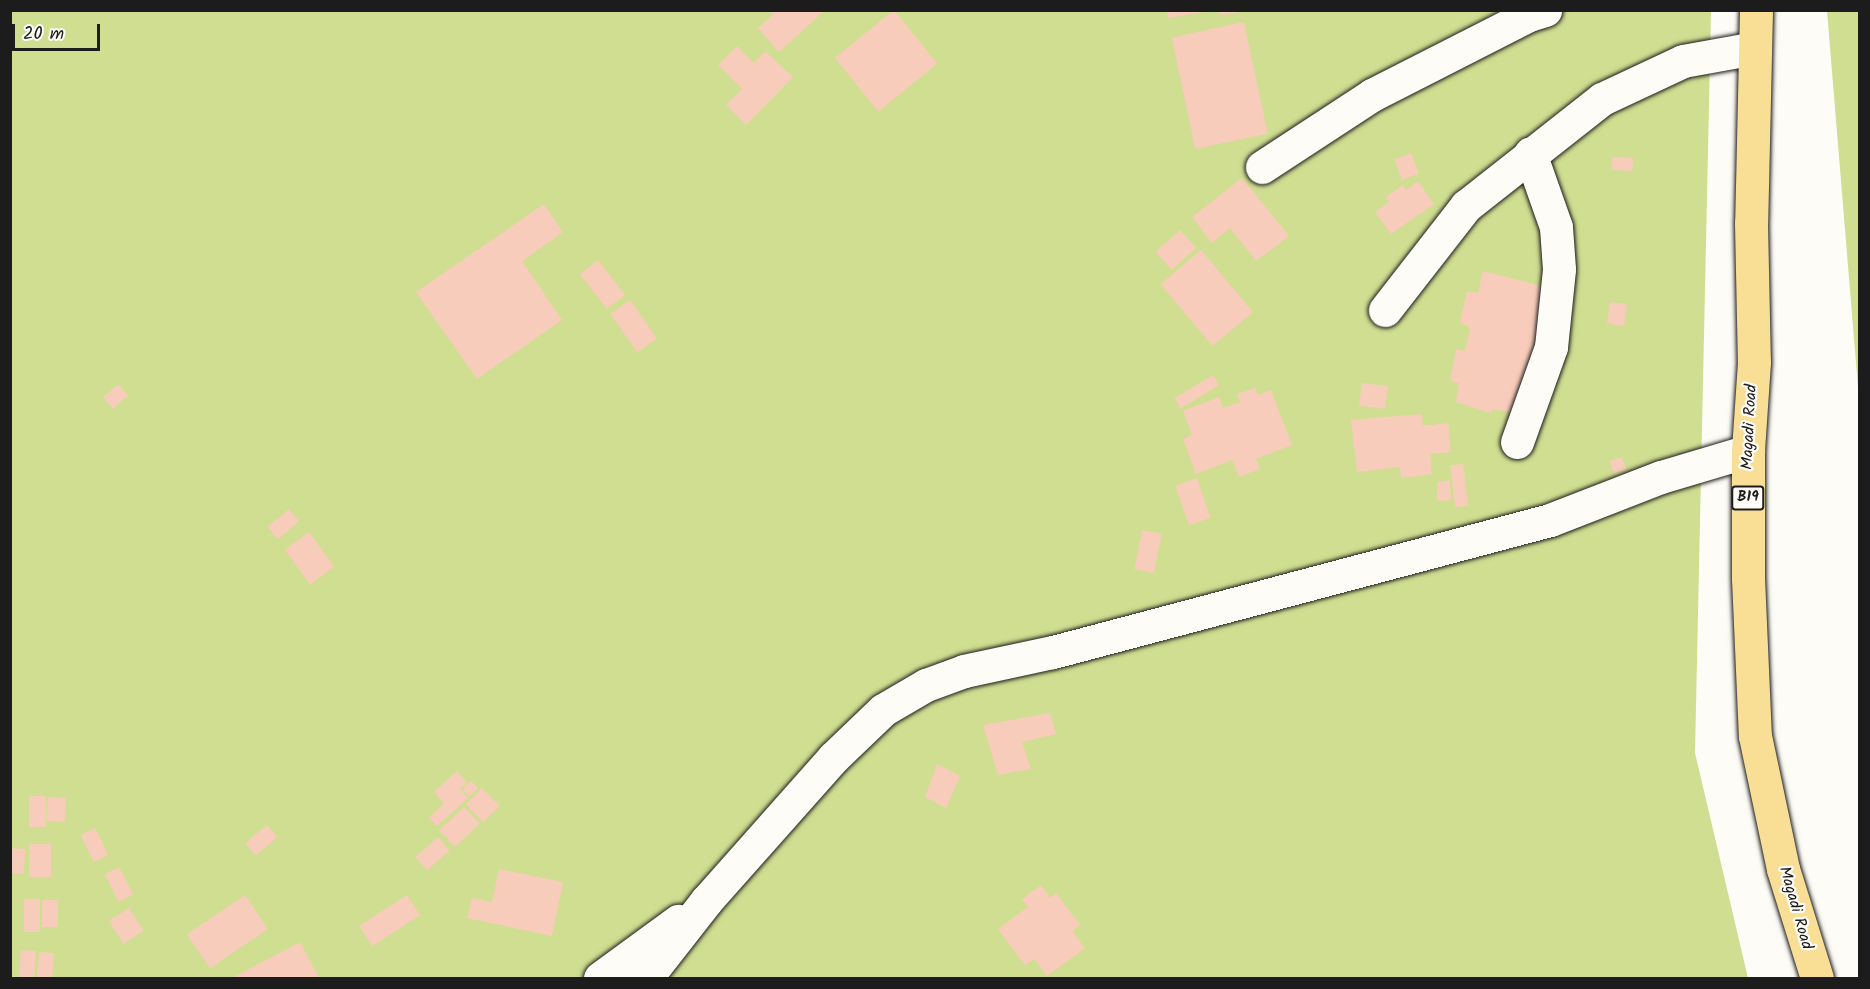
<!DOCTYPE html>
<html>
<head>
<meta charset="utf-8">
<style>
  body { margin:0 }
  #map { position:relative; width:1870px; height:989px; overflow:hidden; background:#fdfcf7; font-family:Kalam,sans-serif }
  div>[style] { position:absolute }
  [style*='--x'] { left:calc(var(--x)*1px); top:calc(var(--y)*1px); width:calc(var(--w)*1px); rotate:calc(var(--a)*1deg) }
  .green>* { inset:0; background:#d0de91 }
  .building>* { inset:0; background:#f8ccba; transform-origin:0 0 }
  .roads { filter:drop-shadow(0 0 2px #1c1c1c) drop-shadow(0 0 2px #1c1c1c) }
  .minor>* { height:33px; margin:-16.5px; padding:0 16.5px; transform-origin:16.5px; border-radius:16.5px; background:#fdfcf7 }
  .highway>* { height:33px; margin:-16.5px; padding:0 16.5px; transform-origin:16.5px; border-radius:16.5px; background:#f9df96 }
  span { translate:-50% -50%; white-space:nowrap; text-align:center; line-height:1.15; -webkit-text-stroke:4.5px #fdfcf7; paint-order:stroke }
  .shield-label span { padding:2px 4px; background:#fdfcf7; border:2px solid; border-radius:4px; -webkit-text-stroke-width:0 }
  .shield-label { font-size:15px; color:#1c1c1c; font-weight:700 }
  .street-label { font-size:16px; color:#1c1c1c }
  .frame { position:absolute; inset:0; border:12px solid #1c1c1c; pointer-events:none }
  .scale { position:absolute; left:12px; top:24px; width:88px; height:27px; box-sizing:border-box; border:3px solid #1c1c1c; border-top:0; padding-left:8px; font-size:18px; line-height:21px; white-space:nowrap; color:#1c1c1c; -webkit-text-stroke:4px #fdfcf7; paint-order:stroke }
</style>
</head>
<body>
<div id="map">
  <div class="green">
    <i style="clip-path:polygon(10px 11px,1711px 11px,1695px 753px,1748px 978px,11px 978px)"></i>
    <i style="clip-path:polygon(1827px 11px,1859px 11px,1859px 399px)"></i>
  </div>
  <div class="building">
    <i style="clip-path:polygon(769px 10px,825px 10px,779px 52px,758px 28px,773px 15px)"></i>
    <i style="left:894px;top:10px;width:69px;height:76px;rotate:51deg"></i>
    <i style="clip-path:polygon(1167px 10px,1204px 10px,1204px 12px,1168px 18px)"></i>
    <i style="clip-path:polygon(1219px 10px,1239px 10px,1239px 12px,1220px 15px)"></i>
    <i style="left:1244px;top:22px;width:114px;height:74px;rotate:78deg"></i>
    <i style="clip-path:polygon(737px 46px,754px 63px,765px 51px,793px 77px,746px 125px,726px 105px,742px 89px,718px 65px)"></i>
    <i style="left:1411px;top:153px;width:22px;height:18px;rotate:69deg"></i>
    <i style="left:1612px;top:157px;width:21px;height:13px;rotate:3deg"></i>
    <i style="clip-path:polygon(1242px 178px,1289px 236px,1256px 261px,1230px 228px,1212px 243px,1192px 217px)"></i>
    <i style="clip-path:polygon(1418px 181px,1434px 204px,1391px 234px,1375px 212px,1389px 202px,1386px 197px,1403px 185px,1406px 190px)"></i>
    <i style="clip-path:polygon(544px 204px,563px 232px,522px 261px,562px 320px,477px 379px,416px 292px)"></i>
    <i style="left:1180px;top:230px;width:24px;height:33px;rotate:48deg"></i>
    <i style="left:1201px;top:250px;width:81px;height:53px;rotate:50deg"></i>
    <i style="left:598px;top:260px;width:44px;height:23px;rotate:52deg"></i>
    <i style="clip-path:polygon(1483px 271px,1546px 287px,1520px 414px,1492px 409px,1491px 413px,1456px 402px,1459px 383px,1450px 381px,1456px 349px,1465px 351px,1470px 328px,1460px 322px,1467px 291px,1478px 293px)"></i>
    <i style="left:630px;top:300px;width:47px;height:24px;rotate:55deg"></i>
    <i style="left:1610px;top:302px;width:17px;height:22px;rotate:7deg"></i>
    <i style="left:1213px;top:375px;width:12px;height:45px;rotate:59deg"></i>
    <i style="left:1362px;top:383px;width:26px;height:23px;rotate:7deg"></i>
    <i style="left:118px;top:384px;width:15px;height:20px;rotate:48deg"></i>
    <i style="clip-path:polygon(1255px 388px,1258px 395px,1271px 390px,1292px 445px,1256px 459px,1260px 469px,1239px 477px,1232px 460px,1196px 474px,1183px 439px,1192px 435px,1183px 411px,1219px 397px,1223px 408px,1240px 402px,1237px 394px)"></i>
    <i style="clip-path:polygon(1422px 414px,1423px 426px,1448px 423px,1451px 452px,1430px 454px,1432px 474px,1401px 478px,1400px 467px,1357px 472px,1351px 420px)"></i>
    <i style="left:1622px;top:457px;width:13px;height:13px;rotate:72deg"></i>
    <i style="left:1463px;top:464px;width:42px;height:13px;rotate:83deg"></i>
    <i style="left:1197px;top:478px;width:42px;height:23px;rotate:71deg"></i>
    <i style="clip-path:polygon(1450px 480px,1451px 500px,1437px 501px,1437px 482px)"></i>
    <i style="left:289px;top:509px;width:16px;height:28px;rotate:50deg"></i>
    <i style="left:1142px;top:530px;width:20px;height:40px;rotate:11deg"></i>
    <i style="left:309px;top:532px;width:43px;height:30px;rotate:54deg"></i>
    <i style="clip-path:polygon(1050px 713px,1056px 734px,1022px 742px,1031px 769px,998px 775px,983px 725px)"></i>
    <i style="clip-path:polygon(937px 764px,960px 776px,946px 808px,925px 797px)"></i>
    <i style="clip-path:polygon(457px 771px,467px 783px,460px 789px,468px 798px,437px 826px,429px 818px,444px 803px,434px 792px)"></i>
    <i style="left:471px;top:781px;width:10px;height:12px;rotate:45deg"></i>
    <i style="left:482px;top:788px;width:25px;height:23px;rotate:45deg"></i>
    <i style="left:29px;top:796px;width:17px;height:31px"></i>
    <i style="left:48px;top:797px;width:18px;height:24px;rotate:3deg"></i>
    <i style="left:464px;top:807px;width:23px;height:34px;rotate:47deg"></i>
    <i style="left:267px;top:825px;width:16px;height:28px;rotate:50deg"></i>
    <i style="left:95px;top:828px;width:30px;height:16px;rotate:64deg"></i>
    <i style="left:438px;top:837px;width:18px;height:30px;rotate:49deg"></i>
    <i style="left:29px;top:844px;width:22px;height:33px"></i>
    <i style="clip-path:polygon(10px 848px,26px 849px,23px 874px,10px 873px)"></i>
    <i style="left:119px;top:867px;width:31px;height:16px;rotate:63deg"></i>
    <i style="clip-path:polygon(499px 869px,563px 882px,552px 936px,467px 918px,472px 898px,492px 902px)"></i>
    <i style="clip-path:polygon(1041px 885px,1050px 898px,1056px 893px,1080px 925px,1072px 931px,1085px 948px,1047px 976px,1034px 959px,1025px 965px,998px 929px,1028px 907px,1022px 899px)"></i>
    <i style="left:245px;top:895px;width:41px;height:70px;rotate:56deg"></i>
    <i style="left:407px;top:895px;width:24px;height:57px;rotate:57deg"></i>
    <i style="left:24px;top:899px;width:16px;height:33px"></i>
    <i style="left:42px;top:900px;width:16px;height:27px"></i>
    <i style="left:129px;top:908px;width:27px;height:24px;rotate:57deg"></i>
    <i style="clip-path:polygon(300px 942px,319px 978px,232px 978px)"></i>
    <i style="left:21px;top:950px;width:15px;height:28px;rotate:4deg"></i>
    <i style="left:39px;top:952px;width:15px;height:25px;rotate:4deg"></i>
  </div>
  <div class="roads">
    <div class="minor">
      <i style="--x:1262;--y:167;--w:131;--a:-33.2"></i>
      <i style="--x:1372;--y:95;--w:176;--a:-27"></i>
      <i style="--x:1529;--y:15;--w:17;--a:-17"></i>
      <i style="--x:1385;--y:310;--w:132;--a:-52.1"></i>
      <i style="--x:1466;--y:206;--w:173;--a:-38.2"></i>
      <i style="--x:1602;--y:99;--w:89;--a:-25.1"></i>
      <i style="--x:1683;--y:61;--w:73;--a:-10.2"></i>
      <i style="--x:1517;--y:442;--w:101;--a:-70.3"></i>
      <i style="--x:1551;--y:347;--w:78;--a:-84.1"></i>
      <i style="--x:1559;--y:269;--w:42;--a:-94.1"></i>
      <i style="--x:1556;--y:227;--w:78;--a:-109.4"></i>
      <i style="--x:600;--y:978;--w:97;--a:-36.2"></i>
      <i style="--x:646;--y:978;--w:99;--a:-52"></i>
      <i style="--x:707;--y:900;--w:190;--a:-48.4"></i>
      <i style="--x:833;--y:758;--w:69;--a:-43.8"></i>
      <i style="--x:883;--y:710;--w:50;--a:-30.2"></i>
      <i style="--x:926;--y:685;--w:40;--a:-20.2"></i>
      <i style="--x:964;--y:671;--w:91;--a:-12.1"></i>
      <i style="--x:1053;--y:652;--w:514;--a:-14.87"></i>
      <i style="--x:1550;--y:520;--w:119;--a:-21.2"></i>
      <i style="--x:1661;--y:477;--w:91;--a:-16.6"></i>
    </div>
    <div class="highway">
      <i style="--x:1756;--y:10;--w:213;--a:91.3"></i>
      <i style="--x:1751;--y:223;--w:139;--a:88.8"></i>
      <i style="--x:1754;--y:362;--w:89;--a:93.9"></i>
      <i style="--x:1748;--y:451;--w:127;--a:90"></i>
      <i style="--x:1748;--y:578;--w:158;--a:87.5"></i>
      <i style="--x:1755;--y:736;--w:136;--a:78.1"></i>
      <i style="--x:1783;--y:869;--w:114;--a:72.7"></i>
    </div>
  </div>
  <div class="shield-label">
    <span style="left:1748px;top:498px">B19</span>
  </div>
  <div class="street-label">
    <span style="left:1750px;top:427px;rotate:-87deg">Magadi Road</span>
    <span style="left:1795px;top:908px;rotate:74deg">Magadi Road</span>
  </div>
  <div class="frame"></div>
  <div class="scale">20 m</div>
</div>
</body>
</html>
